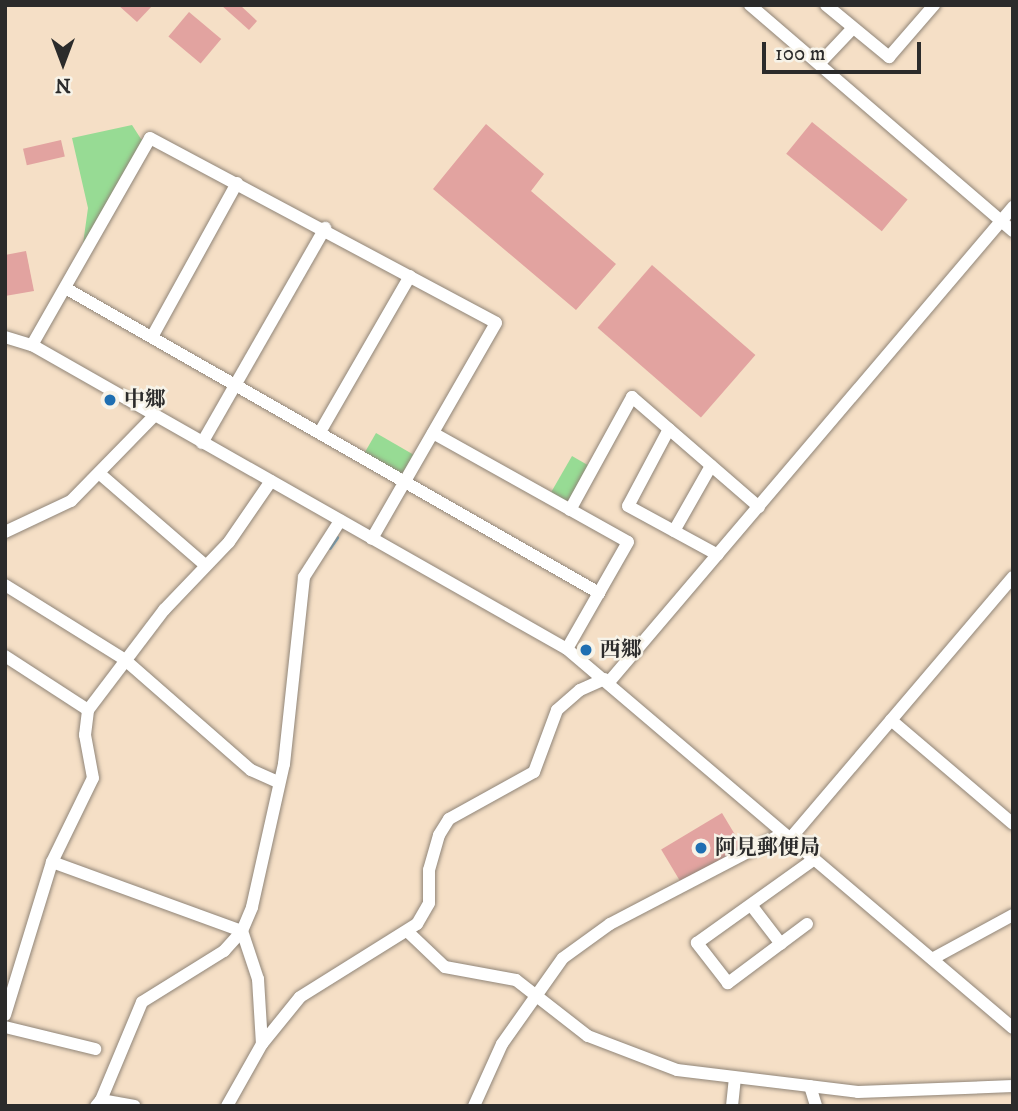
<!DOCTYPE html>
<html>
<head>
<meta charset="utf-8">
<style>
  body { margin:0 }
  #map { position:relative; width:1018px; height:1111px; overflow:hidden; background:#f5dfc6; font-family:"IM FELL DW Pica","Noto Serif JP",serif }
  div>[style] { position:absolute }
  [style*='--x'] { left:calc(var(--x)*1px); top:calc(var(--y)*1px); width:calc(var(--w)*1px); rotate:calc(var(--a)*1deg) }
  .green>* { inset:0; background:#97db94; transform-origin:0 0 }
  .stream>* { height:3.5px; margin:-1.75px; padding:0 1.75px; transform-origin:1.75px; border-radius:1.75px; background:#58a3d0 }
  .building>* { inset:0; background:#e2a3a0; transform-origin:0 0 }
  .roads { filter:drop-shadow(0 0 2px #908578) drop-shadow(0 0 2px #908578) }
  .minor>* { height:12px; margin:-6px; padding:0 6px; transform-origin:6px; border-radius:6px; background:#fff }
  .dots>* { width:19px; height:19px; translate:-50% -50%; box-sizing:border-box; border:4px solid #f7f3e8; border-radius:50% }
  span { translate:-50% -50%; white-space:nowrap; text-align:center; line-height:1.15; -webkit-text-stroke:5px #f7f3e8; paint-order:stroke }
  .poi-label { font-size:21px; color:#2b2b2b; font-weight:700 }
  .left { translate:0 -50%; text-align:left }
  .frame { position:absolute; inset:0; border:7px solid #2b2b2b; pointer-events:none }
  .north { position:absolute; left:28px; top:28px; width:70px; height:70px; -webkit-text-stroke:5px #f7f3e8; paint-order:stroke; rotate:180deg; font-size:19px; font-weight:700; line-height:28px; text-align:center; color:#2b2b2b }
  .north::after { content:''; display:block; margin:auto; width:24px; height:32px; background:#2b2b2b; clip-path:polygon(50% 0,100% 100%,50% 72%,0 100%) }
  .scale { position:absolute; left:762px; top:42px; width:159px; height:32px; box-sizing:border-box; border:4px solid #2b2b2b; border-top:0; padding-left:9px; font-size:21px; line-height:24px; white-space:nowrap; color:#2b2b2b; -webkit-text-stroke:5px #f7f3e8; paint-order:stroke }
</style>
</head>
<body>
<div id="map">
  <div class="green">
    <i style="clip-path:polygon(132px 125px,141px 139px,148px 138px,83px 244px,88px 208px,72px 138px)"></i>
    <i style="left:376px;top:433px;width:50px;height:28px;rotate:30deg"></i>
    <i style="left:572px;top:456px;width:24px;height:49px;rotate:30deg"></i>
  </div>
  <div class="stream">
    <i style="--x:330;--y:548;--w:12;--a:-55"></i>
  </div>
  <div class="building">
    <i style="clip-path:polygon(118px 5px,153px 5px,137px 22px)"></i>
    <i style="clip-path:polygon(221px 5px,240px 5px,257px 21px,249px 30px)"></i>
    <i style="left:189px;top:12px;width:42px;height:32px;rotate:40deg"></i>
    <i style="left:812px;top:122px;width:123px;height:41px;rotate:39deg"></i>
    <i style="clip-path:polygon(486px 124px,544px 174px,531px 191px,616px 264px,576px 310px,433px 189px)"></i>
    <i style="left:61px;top:140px;width:17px;height:39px;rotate:77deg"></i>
    <i style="clip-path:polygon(26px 251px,34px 291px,5px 296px,5px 255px)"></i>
    <i style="left:652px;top:265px;width:137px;height:83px;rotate:41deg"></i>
    <i style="left:722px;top:813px;width:39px;height:71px;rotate:59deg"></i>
  </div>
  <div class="roads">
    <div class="minor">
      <i style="--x:750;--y:5;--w:347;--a:40.7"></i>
      <i style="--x:826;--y:5;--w:82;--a:39.5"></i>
      <i style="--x:889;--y:57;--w:69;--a:-49.1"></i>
      <i style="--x:819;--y:64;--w:48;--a:-46.7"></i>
      <i style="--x:67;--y:289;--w:613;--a:29.74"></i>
      <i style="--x:5;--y:337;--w:28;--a:17"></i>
      <i style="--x:32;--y:345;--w:615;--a:29.61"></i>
      <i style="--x:567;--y:649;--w:585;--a:40.36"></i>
      <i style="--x:152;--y:337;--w:176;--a:-61.1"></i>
      <i style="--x:32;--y:345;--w:238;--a:-60.3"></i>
      <i style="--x:150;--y:138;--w:392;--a:28.1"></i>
      <i style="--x:496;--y:323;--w:249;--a:119.9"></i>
      <i style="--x:669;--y:429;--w:87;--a:118"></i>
      <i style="--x:628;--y:506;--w:102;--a:28.6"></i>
      <i style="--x:320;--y:432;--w:180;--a:-60"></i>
      <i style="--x:433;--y:433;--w:223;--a:29.2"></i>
      <i style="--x:628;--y:542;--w:123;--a:119.7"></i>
      <i style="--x:202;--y:443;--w:248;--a:-60.2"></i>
      <i style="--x:100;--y:474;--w:139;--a:40.9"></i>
      <i style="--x:570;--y:510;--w:129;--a:-61.2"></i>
      <i style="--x:632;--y:397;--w:168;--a:40.9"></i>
      <i style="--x:674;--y:531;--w:75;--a:-60.4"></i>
      <i style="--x:5;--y:532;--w:73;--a:-25.2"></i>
      <i style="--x:71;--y:501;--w:120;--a:-45.7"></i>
      <i style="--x:5;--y:585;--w:140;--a:31.9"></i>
      <i style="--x:124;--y:659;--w:169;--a:41.2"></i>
      <i style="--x:251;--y:770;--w:30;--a:24"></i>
      <i style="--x:5;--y:656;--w:99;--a:33"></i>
      <i style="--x:609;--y:682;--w:624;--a:-49.62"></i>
      <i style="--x:891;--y:720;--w:160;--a:40.4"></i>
      <i style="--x:789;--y:840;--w:345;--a:-49.6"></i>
      <i style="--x:52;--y:862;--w:202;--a:20"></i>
      <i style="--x:751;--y:905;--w:49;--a:52.4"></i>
      <i style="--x:807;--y:924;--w:99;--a:143.2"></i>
      <i style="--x:728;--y:983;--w:51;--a:-127.8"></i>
      <i style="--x:697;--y:943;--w:143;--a:-35.6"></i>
      <i style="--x:242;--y:931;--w:51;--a:71.6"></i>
      <i style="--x:258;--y:979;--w:65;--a:86.5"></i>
      <i style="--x:407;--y:931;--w:52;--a:43.5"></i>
      <i style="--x:445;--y:967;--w:72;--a:10.4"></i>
      <i style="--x:516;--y:980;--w:91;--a:37.9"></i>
      <i style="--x:588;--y:1036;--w:95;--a:20.9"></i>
      <i style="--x:677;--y:1070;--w:182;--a:6.9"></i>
      <i style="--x:858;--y:1092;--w:155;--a:-2.2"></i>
      <i style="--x:932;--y:959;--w:92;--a:-28.5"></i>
      <i style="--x:5;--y:1015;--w:160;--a:-72.9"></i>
      <i style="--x:52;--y:862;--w:93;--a:-64"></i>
      <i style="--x:93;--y:778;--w:44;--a:-100.5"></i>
      <i style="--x:85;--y:735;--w:25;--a:-83"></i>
      <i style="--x:88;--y:710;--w:126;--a:-52.8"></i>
      <i style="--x:164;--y:610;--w:94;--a:-46.3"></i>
      <i style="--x:229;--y:542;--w:74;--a:-55.5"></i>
      <i style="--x:5;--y:1027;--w:93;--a:13.7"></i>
      <i style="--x:810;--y:1086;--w:21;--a:73"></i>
      <i style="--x:101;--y:1100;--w:106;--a:-67.3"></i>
      <i style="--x:142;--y:1002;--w:97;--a:-31.9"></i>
      <i style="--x:224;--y:951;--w:27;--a:-48"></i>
      <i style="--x:242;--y:931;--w:26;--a:-67"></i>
      <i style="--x:252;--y:907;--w:147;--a:-77.4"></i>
      <i style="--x:284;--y:764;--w:188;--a:-83.9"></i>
      <i style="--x:304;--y:577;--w:67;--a:-57.3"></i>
      <i style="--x:96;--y:1106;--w:8;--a:-50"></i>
      <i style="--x:101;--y:1100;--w:34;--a:10"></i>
      <i style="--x:227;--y:1106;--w:71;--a:-60.6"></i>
      <i style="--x:262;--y:1044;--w:60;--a:-51"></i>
      <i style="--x:300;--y:997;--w:138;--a:-32"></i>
      <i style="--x:417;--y:924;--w:24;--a:-60"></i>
      <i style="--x:429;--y:903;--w:33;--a:-90"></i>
      <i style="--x:429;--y:870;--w:36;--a:-74"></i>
      <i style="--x:439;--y:835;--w:19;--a:-58"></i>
      <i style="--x:449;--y:819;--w:97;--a:-28.9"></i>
      <i style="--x:534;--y:772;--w:66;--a:-69.6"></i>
      <i style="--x:557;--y:710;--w:30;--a:-41"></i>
      <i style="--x:580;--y:690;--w:27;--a:-24"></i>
      <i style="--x:474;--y:1106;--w:68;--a:-65.7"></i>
      <i style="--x:502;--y:1044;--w:105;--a:-54.7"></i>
      <i style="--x:563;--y:958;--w:58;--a:-35.9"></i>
      <i style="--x:610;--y:924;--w:194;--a:-27.6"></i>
      <i style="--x:732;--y:1106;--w:27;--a:-84"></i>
    </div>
  </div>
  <div class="dots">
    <i style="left:110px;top:400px;background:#1f6fb2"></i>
    <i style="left:586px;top:650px;background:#1f6fb2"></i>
    <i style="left:701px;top:848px;background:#1f6fb2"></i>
  </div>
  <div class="poi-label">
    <span class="left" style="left:124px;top:400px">中郷</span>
    <span class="left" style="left:600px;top:650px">西郷</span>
    <span class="left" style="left:715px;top:848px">阿見郵便局</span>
  </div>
  <div class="frame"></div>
  <div class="north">N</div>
  <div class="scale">100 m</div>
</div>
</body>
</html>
